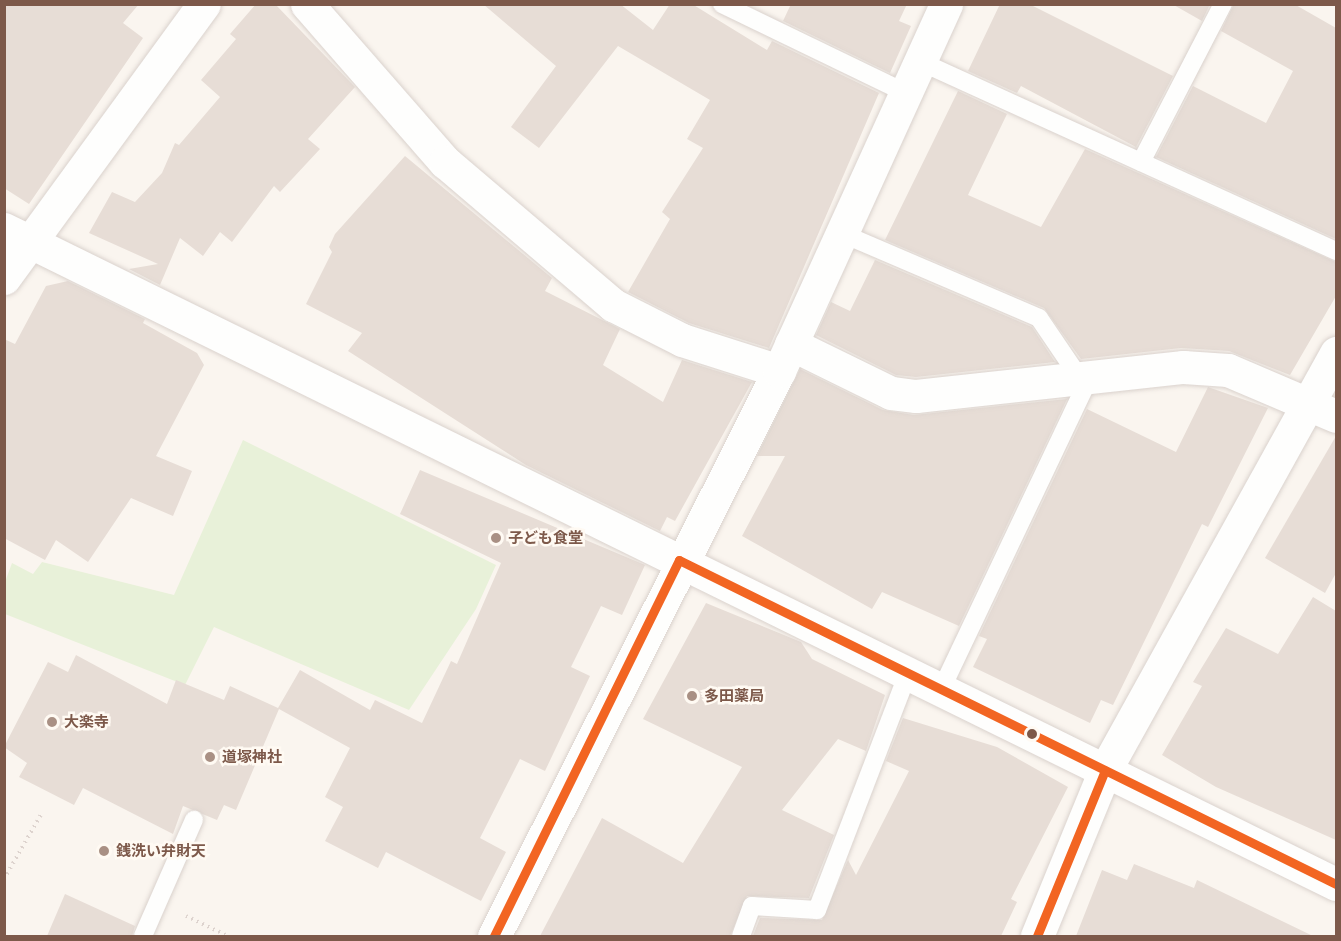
<!DOCTYPE html>
<html>
<head>
<meta charset="utf-8">
<style>
  body { margin:0 }
  #map { position:relative; width:1341px; height:941px; overflow:hidden; background:#faf5ef; font-family:Arial,"Noto Sans JP",sans-serif }
  div>[style] { position:absolute }
  [style*='--x'] { left:calc(var(--x)*1px); top:calc(var(--y)*1px); width:calc(var(--w)*1px); rotate:calc(var(--a)*1deg) }
  .green>* { inset:0; background:#e8f1d9 }
  .building>* { inset:0; background:#e7ddd6 }
  .path>* { height:4px; margin-top:-2px; transform-origin:0; background:repeating-linear-gradient(90deg,#ddd3ce 0 1.5px,transparent 0 6px) }
  .roads { filter:drop-shadow(0 0 2px #dad2cd) drop-shadow(0 0 2px #dad2cd) }
  .service>* { height:18px; margin:-9px; padding:0 9px; transform-origin:9px; border-radius:9px; background:#fefefd }
  .minor>* { height:33px; margin:-16.5px; padding:0 16.5px; transform-origin:16.5px; border-radius:16.5px; background:#fefefd }
  .tertiary>* { height:33px; margin:-16.5px; padding:0 16.5px; transform-origin:16.5px; border-radius:16.5px; background:#fefefd }
  .bus-1>* { height:9px; margin:-4.5px; padding:0 4.5px; transform-origin:4.5px; border-radius:4.5px; background:#f26522 }
  .dots>* { width:16px; height:16px; translate:-50% -50%; box-sizing:border-box; border:3px solid #fffaf3; border-radius:50% }
  span { translate:-50% -50%; white-space:nowrap; text-align:center; line-height:1.15; -webkit-text-stroke:5px #fffaf3; paint-order:stroke }
  .poi-label { font-size:15px; color:#7d594a; font-weight:700 }
  .left { translate:0 -50%; text-align:left }
  .frame { position:absolute; inset:0; border:6px solid #7d594a; pointer-events:none }
</style>
</head>
<body>
<div id="map">
  <div class="green">
    <i style="clip-path:polygon(243px 440px,496px 565px,476px 609px,409px 710px,214px 627px,185px 685px,5px 614px,5px 582px,12px 563px,33px 574px,42px 562px,174px 595px)"></i>
  </div>
  <div class="building">
    <i style="clip-path:polygon(4px 4px,139px 4px,123px 23px,143px 38px,29px 204px,4px 188px)"></i>
    <i style="clip-path:polygon(256px 4px,275px 4px,355px 87px,308px 139px,320px 149px,280px 192px,274px 186px,232px 242px,220px 232px,203px 256px,180px 238px,160px 285px,129px 269px,158px 264px,89px 233px,112px 192px,135px 202px,162px 173px,175px 143px,179px 145px,220px 97px,201px 80px,236px 39px,230px 34px)"></i>
    <i style="clip-path:polygon(483px 4px,620px 4px,653px 30px,670px 4px,692px 4px,767px 50px,772px 41px,879px 93px,769px 348px,689px 323px,628px 292px,670px 219px,662px 212px,703px 148px,687px 139px,710px 100px,618px 46px,539px 148px,511px 127px,556px 66px)"></i>
    <i style="clip-path:polygon(791px 4px,907px 4px,899px 21px,911px 26px,890px 73px,783px 21px)"></i>
    <i style="clip-path:polygon(1000px 4px,1029px 4px,1173px 76px,1136px 147px,1021px 86px,1017px 93px,968px 71px)"></i>
    <i style="clip-path:polygon(1172px 4px,1210px 4px,1202px 21px)"></i>
    <i style="clip-path:polygon(1234px 4px,1294px 4px,1336px 28px,1336px 239px,1156px 157px,1193px 86px,1266px 123px,1293px 71px,1221px 31px)"></i>
    <i style="clip-path:polygon(958px 91px,1007px 114px,968px 195px,1041px 227px,1085px 149px,1336px 262px,1336px 296px,1290px 375px,1229px 351px,1181px 348px,1081px 359px,1044px 308px,885px 240px)"></i>
    <i style="clip-path:polygon(405px 156px,552px 278px,545px 291px,620px 329px,603px 365px,663px 402px,682px 360px,752px 382px,675px 521px,667px 517px,660px 531px,526px 465px,348px 351px,362px 333px,306px 304px,332px 252px,329px 247px,335px 234px)"></i>
    <i style="clip-path:polygon(875px 260px,1032px 327px,1055px 362px,916px 377px,896px 375px,816px 335px,831px 302px,850px 311px)"></i>
    <i style="clip-path:polygon(68px 281px,145px 319px,143px 323px,197px 353px,204px 365px,156px 456px,192px 471px,173px 516px,131px 498px,88px 562px,56px 540px,45px 560px,4px 538px,4px 339px,15px 344px,46px 286px)"></i>
    <i style="clip-path:polygon(800px 369px,883px 410px,914px 415px,1067px 399px,959px 626px,882px 592px,872px 609px,742px 536px,785px 456px,757px 456px)"></i>
    <i style="clip-path:polygon(1208px 387px,1268px 408px,1208px 527px,1202px 524px,1113px 705px,1101px 700px,1090px 723px,973px 667px,987px 639px,979px 636px,1087px 409px,1176px 452px)"></i>
    <i style="clip-path:polygon(1336px 436px,1336px 573px,1325px 593px,1265px 558px)"></i>
    <i style="clip-path:polygon(420px 470px,645px 565px,622px 615px,601px 606px,571px 667px,590px 676px,545px 771px,520px 759px,480px 838px,506px 852px,481px 901px,386px 852px,378px 868px,325px 841px,343px 807px,325px 797px,350px 748px,279px 709px,236px 810px,224px 805px,217px 820px,183px 806px,173px 834px,83px 788px,74px 805px,19px 777px,27px 763px,4px 747px,48px 662px,68px 672px,76px 655px,167px 704px,176px 680px,224px 700px,230px 686px,278px 708px,300px 670px,370px 710px,375px 700px,422px 723px,451px 661px,457px 664px,501px 563px,400px 514px)"></i>
    <i style="clip-path:polygon(1313px 597px,1336px 611px,1336px 840px,1216px 787px,1162px 755px,1202px 686px,1193px 682px,1226px 628px,1278px 654px)"></i>
    <i style="clip-path:polygon(706px 603px,801px 642px,812px 659px,885px 695px,866px 751px,838px 739px,782px 810px,834px 835px,809px 898px,747px 896px,730px 936px,540px 936px,602px 818px,683px 863px,742px 767px,643px 719px)"></i>
    <i style="clip-path:polygon(903px 718px,997px 747px,1068px 787px,1011px 899px,1017px 902px,1001px 936px,753px 936px,760px 918px,822px 920px,848px 860px,856px 875px,909px 771px,886px 761px)"></i>
    <i style="clip-path:polygon(1134px 864px,1194px 888px,1197px 880px,1313px 936px,1076px 936px,1102px 870px,1127px 880px)"></i>
    <i style="clip-path:polygon(65px 894px,135px 926px,132px 936px,47px 936px)"></i>
  </div>
  <div class="path">
    <i style="--x:4;--y:879;--w:76;--a:-60.1"></i>
    <i style="--x:186;--y:916;--w:47;--a:25.5"></i>
  </div>
  <div class="roads">
    <div class="service">
      <i style="--x:722;--y:4;--w:202;--a:25.8"></i>
      <i style="--x:919;--y:61;--w:458;--a:24.5"></i>
      <i style="--x:1141;--y:162;--w:178;--a:-62.6"></i>
      <i style="--x:841;--y:233;--w:215;--a:23.2"></i>
      <i style="--x:1039;--y:318;--w:71;--a:55.9"></i>
      <i style="--x:941;--y:690;--w:348;--a:-64.6"></i>
      <i style="--x:143;--y:936;--w:127;--a:-66.3"></i>
      <i style="--x:741;--y:936;--w:32;--a:-70"></i>
      <i style="--x:752;--y:906;--w:65;--a:3.5"></i>
      <i style="--x:817;--y:910;--w:254;--a:-69"></i>
    </div>
    <div class="minor">
      <i style="--x:307;--y:4;--w:210;--a:48.9"></i>
      <i style="--x:445;--y:162;--w:221;--a:40.4"></i>
      <i style="--x:613;--y:305;--w:77;--a:26.9"></i>
      <i style="--x:682;--y:340;--w:102;--a:17.7"></i>
      <i style="--x:4;--y:278;--w:339;--a:-53.9"></i>
      <i style="--x:791;--y:344;--w:111;--a:26.1"></i>
      <i style="--x:891;--y:393;--w:25;--a:7"></i>
      <i style="--x:916;--y:396;--w:269;--a:-6.2"></i>
      <i style="--x:1183;--y:367;--w:45;--a:3.8"></i>
      <i style="--x:1228;--y:370;--w:117;--a:23.1"></i>
      <i style="--x:494;--y:936;--w:633;--a:-63.23"></i>
      <i style="--x:779;--y:371;--w:403;--a:-65.5"></i>
      <i style="--x:1037;--y:936;--w:179;--a:-67.7"></i>
      <i style="--x:1105;--y:770;--w:477;--a:-61"></i>
    </div>
    <div class="tertiary">
      <i style="--x:4;--y:229;--w:1484;--a:26.19"></i>
    </div>
  </div>
  <div class="bus-1">
    <i style="--x:679;--y:560;--w:733;--a:26.25"></i>
    <i style="--x:494;--y:936;--w:419;--a:-63.8"></i>
    <i style="--x:1037;--y:936;--w:179;--a:-67.7"></i>
  </div>
  <div class="dots">
    <i style="left:496px;top:538px;background:#a99084"></i>
    <i style="left:692px;top:696px;background:#a99084"></i>
    <i style="left:52px;top:722px;background:#a99084"></i>
    <i style="left:1032px;top:734px;background:#7d594a"></i>
    <i style="left:210px;top:757px;background:#a99084"></i>
    <i style="left:104px;top:851px;background:#a99084"></i>
  </div>
  <div class="poi-label">
    <span class="left" style="left:508px;top:538px">子ども食堂</span>
    <span class="left" style="left:704px;top:696px">多田薬局</span>
    <span class="left" style="left:64px;top:722px">大楽寺</span>
    <span class="left" style="left:222px;top:757px">道塚神社</span>
    <span class="left" style="left:116px;top:851px">銭洗い弁財天</span>
  </div>
  <div class="frame"></div>
</div>
</body>
</html>
